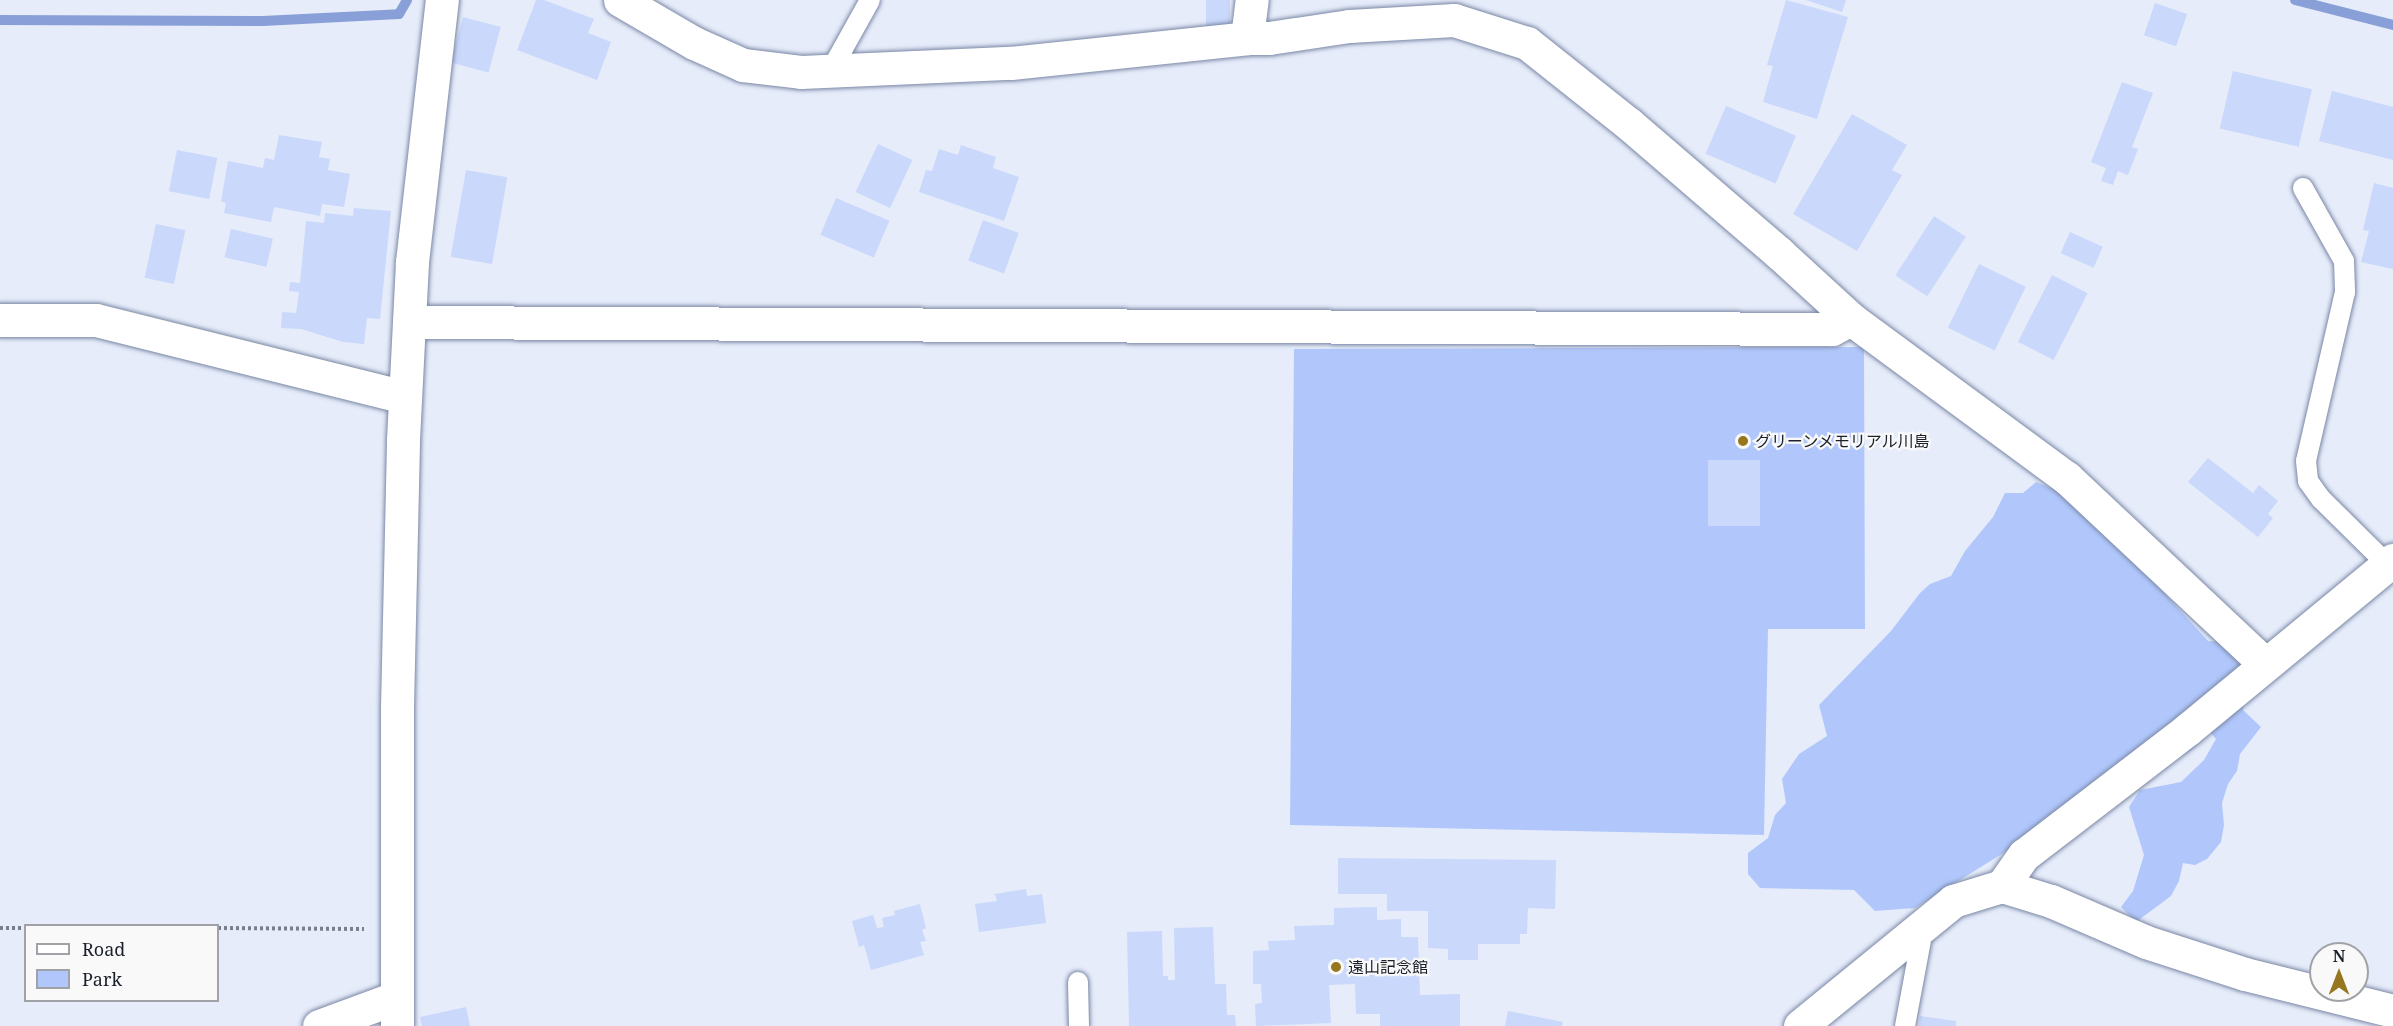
<!DOCTYPE html>
<html>
<head>
<meta charset="utf-8">
<style>
  body { margin:0 }
  #map { position:relative; width:2393px; height:1026px; overflow:hidden; background:#e6ecfa; font-family:"Noto Serif","Noto Sans JP",serif }
  div>[style] { position:absolute }
  [style*='--x'] { left:calc(var(--x)*1px); top:calc(var(--y)*1px); width:calc(var(--w)*1px); rotate:calc(var(--a)*1deg) }
  .green>* { inset:0; background:#b1c7fc }
  .stream>* { height:10px; margin:-5px; padding:0 5px; transform-origin:5px; border-radius:5px; background:#899fd7 }
  .building>* { inset:0; background:#c9d8fb; transform-origin:0 0 }
  .path>* { height:4px; margin-top:-2px; transform-origin:0; background:repeating-linear-gradient(90deg,#787e8a 0 3px,transparent 0 6px) }
  .roads { filter:drop-shadow(0 0 2px #7a87a5) drop-shadow(0 0 2px #7a87a5) }
  .lane>* { height:20px; margin:-10px; padding:0 10px; transform-origin:10px; border-radius:10px; background:#fff }
  .street>* { height:33px; margin:-16.5px; padding:0 16.5px; transform-origin:16.5px; border-radius:16.5px; background:#fff }
  .dots>* { width:16px; height:16px; translate:-50% -50%; box-sizing:border-box; border:3px solid #f9f9f9; border-radius:50% }
  span { translate:-50% -50%; white-space:nowrap; text-align:center; line-height:1.15; -webkit-text-stroke:4.5px #f9f9f9; paint-order:stroke }
  .poi-label { font-size:16px; color:#1b202b }
  .left { translate:0 -50%; text-align:left }
  .legend { position:absolute; left:24px; top:924px; width:195px; height:78px; box-sizing:border-box; background:#f9f9f9; border:2px solid #a0a2a7; margin:0; padding:8px 10px; list-style:none; font-size:18px; color:#1b202b }
  .legend li { display:flex; align-items:center; gap:12px; height:30px }
  .legend b { width:30px; border:2px solid #a0a2a7 }
  .north { position:absolute; left:2309px; top:942px; width:60px; height:60px; box-sizing:border-box; background:#f9f9f9; border:2px solid #a0a2a7; border-radius:50%; rotate:0deg; font-size:16px; font-weight:700; line-height:24px; text-align:center; color:#1b202b }
  .north::after { content:''; display:block; margin:auto; width:21px; height:27px; background:#96761f; clip-path:polygon(50% 0,100% 100%,50% 72%,0 100%) }
</style>
</head>
<body>
<div id="map">
  <div class="green">
    <i style="clip-path:polygon(1864px 347px,1865px 629px,1768px 629px,1764px 835px,1290px 825px,1294px 349px)"></i>
    <i style="clip-path:polygon(2036px 482px,2063px 493px,2145px 572px,2208px 641px,2226px 642px,2243px 659px,2245px 700px,2243px 710px,2261px 727px,2240px 754px,2237px 771px,2228px 784px,2222px 803px,2224px 825px,2221px 842px,2207px 859px,2195px 865px,2183px 863px,2179px 881px,2171px 896px,2136px 922px,2121px 907px,2133px 891px,2144px 855px,2129px 807px,2140px 790px,2181px 782px,2204px 760px,2216px 739px,2210px 732px,2193px 749px,2163px 768px,2013px 847px,1915px 908px,1875px 911px,1854px 890px,1760px 888px,1748px 874px,1748px 853px,1768px 838px,1775px 815px,1786px 803px,1782px 779px,1799px 754px,1827px 736px,1819px 705px,1891px 631px,1920px 593px,1930px 584px,1951px 576px,1965px 551px,1993px 517px,2005px 493px,2023px 493px)"></i>
  </div>
  <div class="stream">
    <i style="--x:2295;--y:0;--w:101;--a:14.3"></i>
    <i style="--x:0;--y:20;--w:263;--a:0.2"></i>
    <i style="--x:263;--y:21;--w:136;--a:-2.9"></i>
    <i style="--x:399;--y:14;--w:16;--a:-60"></i>
  </div>
  <div class="building">
    <i style="clip-path:polygon(536px 0,544px 0,594px 19px,588px 33px,611px 42px,597px 80px,517px 50px)"></i>
    <i style="left:1206px;top:0;width:24px;height:27px"></i>
    <i style="clip-path:polygon(1786px 0,1848px 17px,1817px 119px,1763px 102px,1773px 66px,1767px 65px)"></i>
    <i style="clip-path:polygon(1806px 0,1846px 0,1842px 12px)"></i>
    <i style="left:2155px;top:3px;width:34px;height:34px;rotate:19deg"></i>
    <i style="left:463px;top:17px;width:39px;height:47px;rotate:15deg"></i>
    <i style="left:2233px;top:71px;width:81px;height:59px;rotate:13deg"></i>
    <i style="clip-path:polygon(2122px 82px,2153px 93px,2132px 147px,2138px 149px,2128px 175px,2118px 171px,2113px 185px,2101px 181px,2106px 168px,2091px 162px)"></i>
    <i style="clip-path:polygon(2332px 91px,2393px 107px,2393px 160px,2319px 141px)"></i>
    <i style="left:1726px;top:106px;width:76px;height:52px;rotate:23deg"></i>
    <i style="clip-path:polygon(1852px 114px,1907px 145px,1892px 170px,1902px 175px,1857px 251px,1793px 214px)"></i>
    <i style="clip-path:polygon(279px 135px,322px 142px,319px 157px,330px 159px,328px 170px,350px 174px,344px 207px,322px 204px,320px 216px,274px 207px,271px 222px,224px 213px,226px 203px,221px 201px,228px 161px,263px 168px,265px 158px,274px 160px)"></i>
    <i style="left:878px;top:144px;width:38px;height:53px;rotate:25deg"></i>
    <i style="clip-path:polygon(961px 145px,996px 157px,993px 168px,1019px 177px,1004px 221px,919px 192px,926px 170px,932px 171px,939px 149px,958px 155px)"></i>
    <i style="left:177px;top:150px;width:41px;height:42px;rotate:11deg"></i>
    <i style="left:466px;top:170px;width:42px;height:88px;rotate:10deg"></i>
    <i style="clip-path:polygon(2374px 183px,2393px 188px,2393px 269px,2361px 262px,2369px 231px,2363px 230px)"></i>
    <i style="left:836px;top:198px;width:58px;height:40px;rotate:23deg"></i>
    <i style="clip-path:polygon(354px 208px,391px 211px,380px 319px,367px 318px,364px 344px,343px 342px,301px 329px,281px 328px,282px 312px,296px 313px,299px 292px,289px 291px,290px 282px,300px 283px,306px 221px,324px 223px,325px 213px,353px 216px)"></i>
    <i style="left:1934px;top:216px;width:38px;height:71px;rotate:33deg"></i>
    <i style="left:983px;top:220px;width:38px;height:43px;rotate:20deg"></i>
    <i style="left:156px;top:224px;width:30px;height:55px;rotate:12deg"></i>
    <i style="left:231px;top:229px;width:43px;height:29px;rotate:13deg"></i>
    <i style="left:2070px;top:232px;width:36px;height:23px;rotate:24deg"></i>
    <i style="left:1979px;top:264px;width:52px;height:71px;rotate:26deg"></i>
    <i style="left:2052px;top:275px;width:40px;height:75px;rotate:27deg"></i>
    <i style="clip-path:polygon(2208px 458px,2253px 493px,2259px 485px,2278px 501px,2268px 514px,2273px 518px,2258px 537px,2188px 482px)"></i>
    <i style="left:1708px;top:460px;width:52px;height:66px"></i>
    <i style="clip-path:polygon(1338px 858px,1556px 860px,1555px 909px,1528px 908px,1527px 934px,1520px 934px,1520px 944px,1478px 944px,1478px 960px,1448px 960px,1448px 949px,1428px 948px,1428px 911px,1387px 911px,1387px 894px,1338px 894px)"></i>
    <i style="clip-path:polygon(1026px 889px,1027px 896px,1042px 894px,1046px 923px,979px 932px,975px 904px,997px 901px,995px 894px)"></i>
    <i style="clip-path:polygon(920px 904px,926px 928px,922px 930px,926px 941px,920px 942px,924px 955px,871px 970px,864px 945px,859px 947px,852px 921px,873px 915px,877px 928px,884px 927px,882px 918px,895px 915px,894px 911px)"></i>
    <i style="clip-path:polygon(1377px 907px,1377px 920px,1401px 919px,1401px 937px,1418px 937px,1420px 995px,1460px 994px,1460px 1026px,1380px 1026px,1380px 1014px,1356px 1014px,1355px 984px,1329px 985px,1331px 1023px,1256px 1026px,1255px 1004px,1262px 1003px,1261px 984px,1253px 984px,1253px 951px,1269px 950px,1268px 941px,1295px 940px,1294px 926px,1334px 925px,1334px 908px)"></i>
    <i style="clip-path:polygon(1213px 927px,1215px 984px,1226px 984px,1227px 1015px,1235px 1015px,1236px 1026px,1129px 1026px,1127px 932px,1162px 931px,1163px 976px,1168px 976px,1168px 980px,1175px 980px,1174px 928px)"></i>
    <i style="clip-path:polygon(466px 1007px,470px 1026px,422px 1026px,420px 1017px)"></i>
    <i style="clip-path:polygon(1508px 1011px,1563px 1022px,1562px 1026px,1505px 1026px)"></i>
    <i style="clip-path:polygon(1920px 1016px,1956px 1021px,1956px 1026px,1919px 1026px)"></i>
  </div>
  <div class="path">
    <i style="--x:0;--y:928;--w:26;--a:0"></i>
    <i style="--x:218;--y:928;--w:146;--a:0.4"></i>
  </div>
  <div class="roads">
    <div class="lane">
      <i style="--x:830;--y:72;--w:82;--a:-60.9"></i>
      <i style="--x:2303;--y:188;--w:84;--a:60.7"></i>
      <i style="--x:2344;--y:261;--w:31;--a:88"></i>
      <i style="--x:2345;--y:292;--w:173;--a:103"></i>
      <i style="--x:2306;--y:461;--w:20;--a:84"></i>
      <i style="--x:2308;--y:481;--w:22;--a:54"></i>
      <i style="--x:2321;--y:499;--w:93;--a:44.6"></i>
      <i style="--x:1078;--y:982;--w:44;--a:88.7"></i>
      <i style="--x:1905;--y:1026;--w:104;--a:-79.4"></i>
    </div>
    <div class="street">
      <i style="--x:620;--y:0;--w:86;--a:30.2"></i>
      <i style="--x:694;--y:43;--w:54;--a:24.2"></i>
      <i style="--x:743;--y:65;--w:58;--a:6.9"></i>
      <i style="--x:801;--y:72;--w:210;--a:-2.5"></i>
      <i style="--x:1011;--y:63;--w:237;--a:-6"></i>
      <i style="--x:1247;--y:38;--w:22;--a:0"></i>
      <i style="--x:1269;--y:38;--w:81;--a:-8.5"></i>
      <i style="--x:1349;--y:26;--w:105;--a:-3.3"></i>
      <i style="--x:1454;--y:20;--w:77;--a:17.5"></i>
      <i style="--x:1527;--y:43;--w:130;--a:38.5"></i>
      <i style="--x:1629;--y:124;--w:198;--a:40.7"></i>
      <i style="--x:1779;--y:253;--w:98;--a:42.5"></i>
      <i style="--x:1851;--y:319;--w:268;--a:36.4"></i>
      <i style="--x:2067;--y:478;--w:272;--a:43.2"></i>
      <i style="--x:1247;--y:38;--w:38;--a:-83"></i>
      <i style="--x:0;--y:320;--w:96;--a:0"></i>
      <i style="--x:96;--y:320;--w:318;--a:14"></i>
      <i style="--x:409;--y:322;--w:1423;--a:0.28"></i>
      <i style="--x:1832;--y:329;--w:21;--a:-28"></i>
      <i style="--x:2002;--y:886;--w:38;--a:-55"></i>
      <i style="--x:2024;--y:855;--w:207;--a:-37.5"></i>
      <i style="--x:2188;--y:729;--w:266;--a:-39.5"></i>
      <i style="--x:319;--y:1026;--w:81;--a:-20.2"></i>
      <i style="--x:397;--y:1026;--w:319;--a:-90"></i>
      <i style="--x:397;--y:707;--w:267;--a:-88.7"></i>
      <i style="--x:403;--y:440;--w:178;--a:-87.1"></i>
      <i style="--x:412;--y:262;--w:264;--a:-83.5"></i>
      <i style="--x:1800;--y:1026;--w:198;--a:-39.2"></i>
      <i style="--x:1953;--y:901;--w:51;--a:-17"></i>
      <i style="--x:2002;--y:886;--w:51;--a:17"></i>
      <i style="--x:2051;--y:901;--w:103;--a:23.3"></i>
      <i style="--x:2146;--y:942;--w:104;--a:17.9"></i>
      <i style="--x:2245;--y:974;--w:153;--a:14"></i>
    </div>
  </div>
  <div class="dots">
    <i style="left:1743px;top:441px;background:#96761f"></i>
    <i style="left:1336px;top:967px;background:#96761f"></i>
  </div>
  <div class="poi-label">
    <span class="left" style="left:1755px;top:441px">グリーンメモリアル川島</span>
    <span class="left" style="left:1348px;top:967px">遠山記念館</span>
  </div>
  <ul class="legend">
  <li><b style="height:8px;background:#fff"></b>Road</li>
  <li><b style="height:16px;background:#b1c7fc"></b>Park</li>
  </ul>
  <div class="north">N</div>
</div>
</body>
</html>
